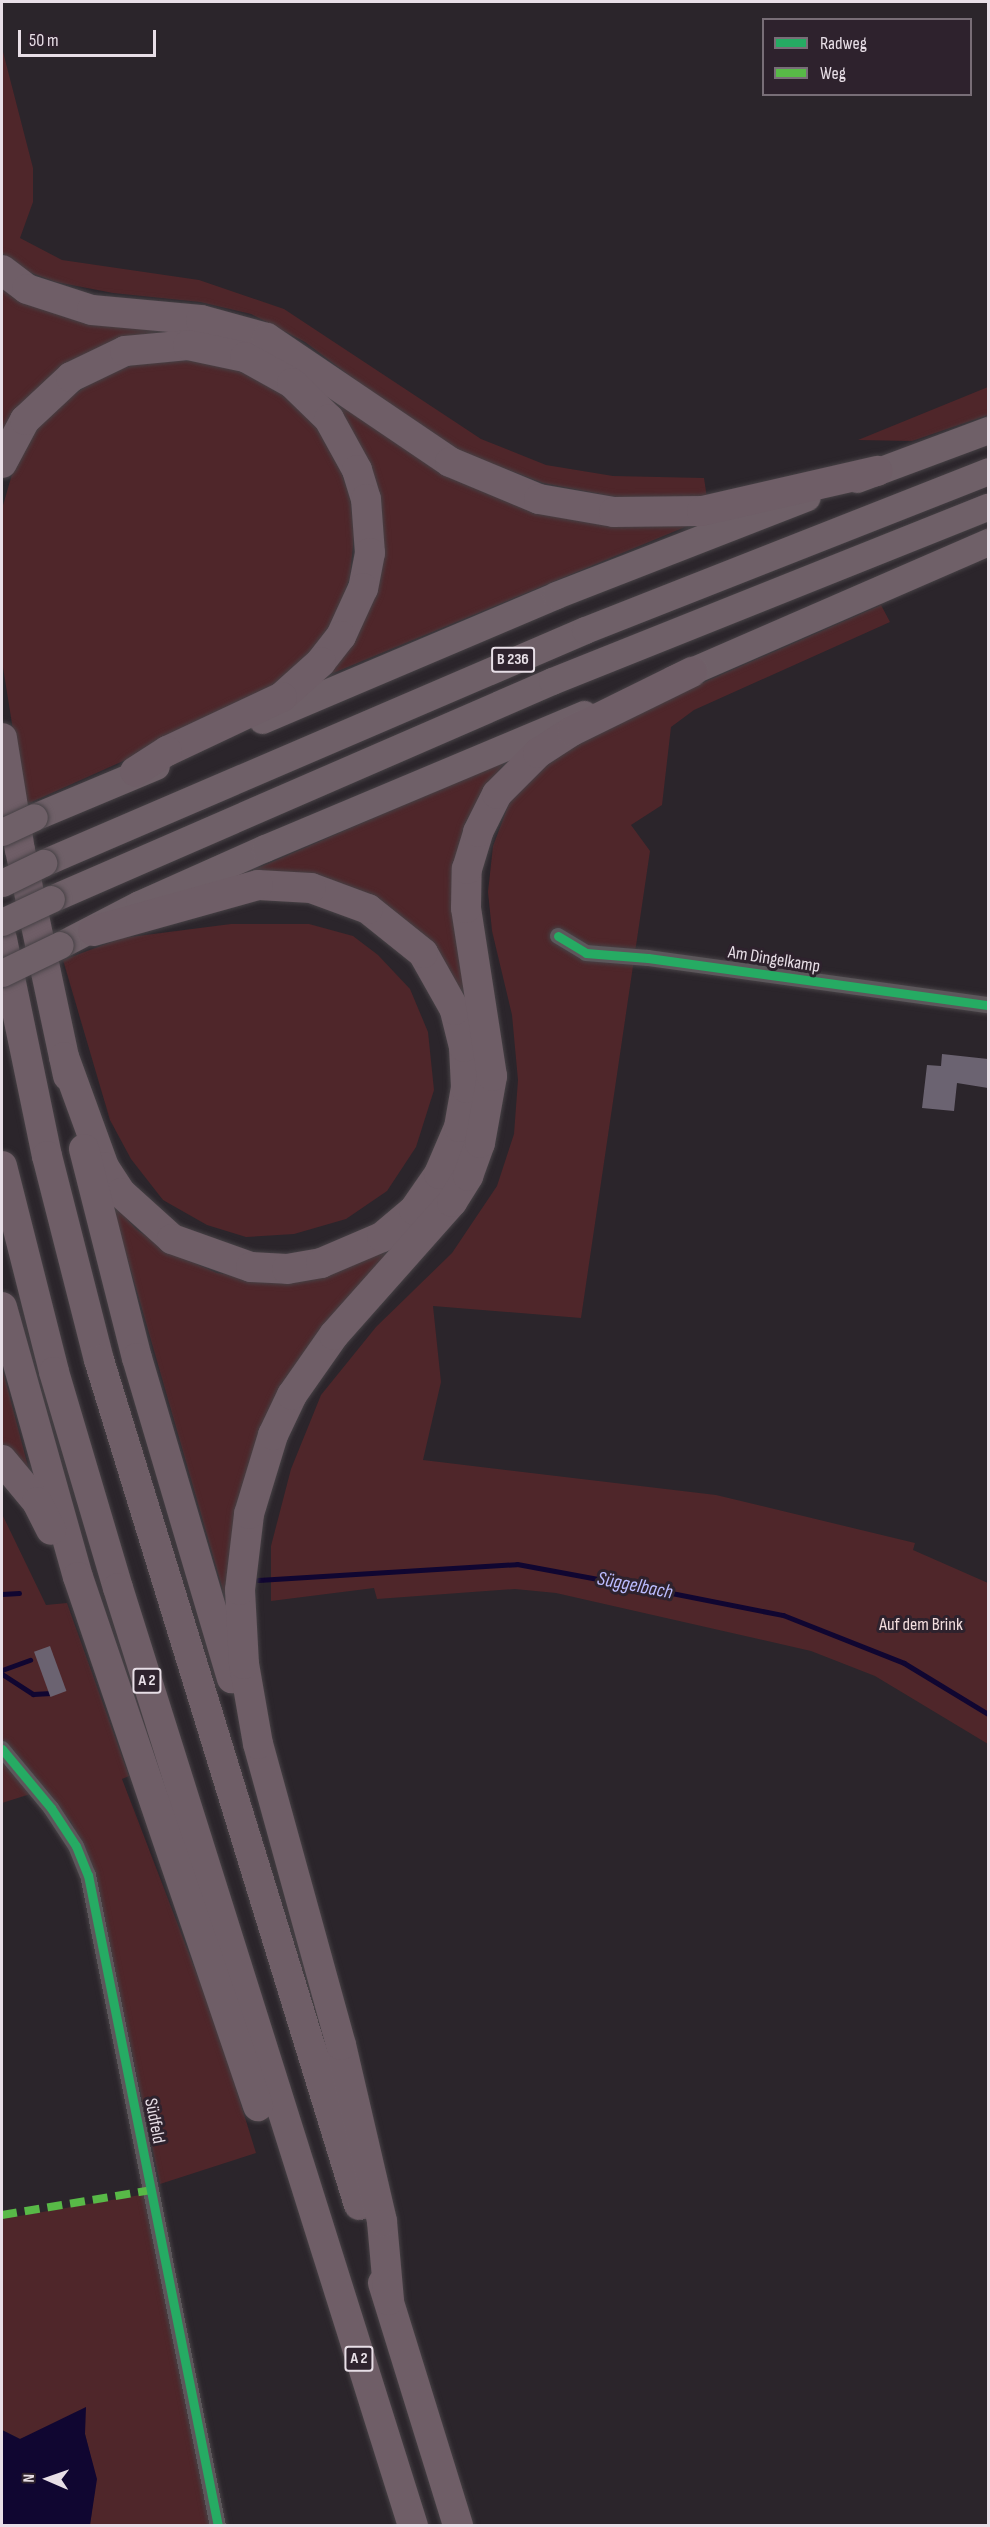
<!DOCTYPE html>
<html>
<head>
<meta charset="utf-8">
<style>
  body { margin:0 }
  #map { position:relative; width:990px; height:2527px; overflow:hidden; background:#2b252b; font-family:"Sofia Sans Condensed",sans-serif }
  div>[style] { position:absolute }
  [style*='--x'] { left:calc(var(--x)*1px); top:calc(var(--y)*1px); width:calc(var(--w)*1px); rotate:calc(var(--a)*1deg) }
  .green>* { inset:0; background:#4f262a }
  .water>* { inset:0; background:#100631 }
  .stream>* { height:5px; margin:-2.5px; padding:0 2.5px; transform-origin:2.5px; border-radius:2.5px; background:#100631 }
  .building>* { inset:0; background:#6b6371; transform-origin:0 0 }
  .roads { filter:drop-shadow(0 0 2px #464145) drop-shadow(0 0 2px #464145) }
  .minor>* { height:16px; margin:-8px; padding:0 8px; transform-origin:8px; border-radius:8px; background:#5c575b }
  .trunk>* { height:27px; margin:-13.5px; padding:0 13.5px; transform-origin:13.5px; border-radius:13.5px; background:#6f6068 }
  .motorway>* { height:30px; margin:-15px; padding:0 15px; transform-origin:15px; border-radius:15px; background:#6f5e67 }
  .bridges { filter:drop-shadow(0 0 2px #464145) drop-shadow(0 0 2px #464145) }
  .trunk-bridge>* { height:27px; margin:-13.5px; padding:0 13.5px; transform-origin:13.5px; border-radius:13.5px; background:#6f6068 }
  .quiet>* { height:8px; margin-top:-4px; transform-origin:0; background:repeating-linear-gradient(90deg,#58b947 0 15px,transparent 0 23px) }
  .cycleway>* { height:9px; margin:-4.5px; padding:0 4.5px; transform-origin:4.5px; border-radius:4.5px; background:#26ab63 }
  span { translate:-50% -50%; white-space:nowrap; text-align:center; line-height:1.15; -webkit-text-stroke:6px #2e222d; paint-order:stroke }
  .shield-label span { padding:2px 4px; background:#2e222d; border:2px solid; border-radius:4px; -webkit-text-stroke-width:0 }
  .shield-label { font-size:16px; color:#e8dfe7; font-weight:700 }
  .street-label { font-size:18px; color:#e8dfe7 }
  .park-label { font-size:18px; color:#f3dede }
  .water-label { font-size:20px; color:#bbbcfe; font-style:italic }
  .frame { position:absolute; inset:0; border:3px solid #e8dfe7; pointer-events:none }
  .legend { position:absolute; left:762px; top:18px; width:210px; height:78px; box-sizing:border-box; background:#2e222d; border:2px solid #786e77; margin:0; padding:8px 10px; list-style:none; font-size:18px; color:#e8dfe7 }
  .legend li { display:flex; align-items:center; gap:12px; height:30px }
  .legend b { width:30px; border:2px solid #786e77 }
  .north { position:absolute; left:18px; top:2449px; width:60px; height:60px; -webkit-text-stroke:4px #2e222d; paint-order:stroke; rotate:272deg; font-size:16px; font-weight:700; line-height:24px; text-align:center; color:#e8dfe7 }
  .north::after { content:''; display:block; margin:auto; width:21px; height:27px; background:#e8dfe7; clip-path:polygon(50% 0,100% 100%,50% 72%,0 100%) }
  .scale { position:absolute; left:18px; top:30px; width:138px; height:27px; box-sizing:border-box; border:3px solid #e8dfe7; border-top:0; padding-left:8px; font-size:18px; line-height:21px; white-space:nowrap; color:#e8dfe7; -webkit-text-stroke:4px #2e222d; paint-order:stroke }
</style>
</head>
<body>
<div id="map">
  <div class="green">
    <i style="clip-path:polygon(2px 48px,33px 168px,33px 202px,20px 238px,62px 260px,199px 280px,284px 309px,481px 439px,546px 465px,613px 476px,704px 478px,707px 498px,616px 497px,543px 483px,464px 453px,399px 413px,305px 342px,251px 314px,200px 302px,113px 293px,56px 282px,21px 269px,2px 253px)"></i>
    <i style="clip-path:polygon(2px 284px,234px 336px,434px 464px,702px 520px,331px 674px,378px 566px,334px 408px,152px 335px,2px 436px)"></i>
    <i style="clip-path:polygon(179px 360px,214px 362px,254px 377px,286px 396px,319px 430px,338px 463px,350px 497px,354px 535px,350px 577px,337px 614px,317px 646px,286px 677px,237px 710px,25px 805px,2px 661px,2px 509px,14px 467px,32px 433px,64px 401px,105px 374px,140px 363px)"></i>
    <i style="clip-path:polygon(988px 387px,988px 415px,912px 441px,858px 440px)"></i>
    <i style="clip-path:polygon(881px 605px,890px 622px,694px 710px,671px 727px,662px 805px,631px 825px,650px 851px,581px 1318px,433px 1306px,441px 1382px,423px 1460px,716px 1495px,915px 1543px,913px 1550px,988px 1583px,988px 1744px,875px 1676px,811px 1651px,556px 1593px,515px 1589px,377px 1599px,374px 1588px,271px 1601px,271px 1546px,291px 1469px,321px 1395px,376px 1327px,452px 1253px,497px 1186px,514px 1134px,518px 1080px,512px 1015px,492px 931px,488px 892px,493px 846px,511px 798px,530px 773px,581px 736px)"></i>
    <i style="clip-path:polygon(505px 761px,465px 823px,455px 861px,453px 909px,478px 1039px,481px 1080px,477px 1117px,467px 1152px,431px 1213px,317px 1334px,282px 1389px,258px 1444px,243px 1495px,232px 1552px,230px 1615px,111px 1201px,136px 1229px,169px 1252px,217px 1273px,262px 1279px,309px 1275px,360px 1259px,398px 1236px,426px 1209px,462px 1150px,476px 1079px,472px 1040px,462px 1002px,444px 966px,399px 916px,362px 894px,322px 879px,252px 874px,251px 871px)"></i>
    <i style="clip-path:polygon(231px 924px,309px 924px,353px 936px,378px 955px,410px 989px,428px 1032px,434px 1090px,416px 1147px,387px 1191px,346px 1219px,294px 1234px,246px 1237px,207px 1225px,163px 1200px,131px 1159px,110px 1120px,63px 960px,122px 938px)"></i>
    <i style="clip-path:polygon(2px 1367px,30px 1474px,2px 1446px)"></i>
    <i style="clip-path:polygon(2px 1514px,46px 1605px,67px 1603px,129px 1776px,122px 1779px,216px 2024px,256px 2153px,160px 2184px,93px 1870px,71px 1822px,43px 1790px,2px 1803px)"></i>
    <i style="clip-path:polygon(146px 2194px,211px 2525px,90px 2525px,96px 2479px,85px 2434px,40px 2431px,20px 2439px,2px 2430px,2px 2219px)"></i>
  </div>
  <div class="water">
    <i style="clip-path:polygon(86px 2407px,85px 2434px,97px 2479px,90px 2525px,2px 2525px,2px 2430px,20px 2439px)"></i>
  </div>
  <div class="stream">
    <i style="--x:258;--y:1580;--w:259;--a:-3.5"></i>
    <i style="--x:517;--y:1564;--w:126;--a:10.5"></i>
    <i style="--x:641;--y:1587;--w:145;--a:11.2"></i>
    <i style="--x:783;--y:1615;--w:130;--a:21.6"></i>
    <i style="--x:904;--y:1663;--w:98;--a:31.3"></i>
    <i style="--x:2;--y:1594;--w:17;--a:-3"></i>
    <i style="--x:2;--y:1670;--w:30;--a:-20"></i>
    <i style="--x:2;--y:1674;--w:37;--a:33"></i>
    <i style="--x:33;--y:1694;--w:18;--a:-3"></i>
  </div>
  <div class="building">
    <i style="clip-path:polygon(942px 1054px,988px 1059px,988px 1088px,957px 1083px,954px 1111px,922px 1108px,927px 1065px,941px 1066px)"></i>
    <i style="left:50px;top:1646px;width:48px;height:17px;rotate:70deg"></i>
  </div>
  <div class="roads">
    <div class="minor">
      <i style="--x:558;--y:936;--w:33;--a:31"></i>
      <i style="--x:586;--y:953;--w:62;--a:4.6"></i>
      <i style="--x:648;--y:958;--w:343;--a:7.9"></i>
      <i style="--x:2;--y:1749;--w:77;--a:50.3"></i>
      <i style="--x:51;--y:1808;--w:45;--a:56.7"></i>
      <i style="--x:76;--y:1846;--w:31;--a:68"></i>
      <i style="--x:88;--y:1875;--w:664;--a:78.71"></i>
    </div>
    <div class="trunk">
      <i style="--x:857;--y:479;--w:140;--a:-20.5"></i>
      <i style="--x:673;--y:679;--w:344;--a:-23.5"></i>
      <i style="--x:262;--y:720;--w:319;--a:-23"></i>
      <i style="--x:556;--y:595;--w:269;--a:-21.3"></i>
      <i style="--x:34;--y:817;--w:132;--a:-22.7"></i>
      <i style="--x:43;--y:863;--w:590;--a:-23.26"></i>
      <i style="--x:585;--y:630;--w:433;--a:-21.5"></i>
      <i style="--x:51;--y:899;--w:546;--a:-23.52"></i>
      <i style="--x:552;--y:681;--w:469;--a:-21.8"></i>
      <i style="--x:60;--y:945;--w:89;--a:-27.4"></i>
      <i style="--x:139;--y:904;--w:138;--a:-24"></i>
      <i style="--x:265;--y:848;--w:346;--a:-22.8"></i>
    </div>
    <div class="motorway">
      <i style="--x:2;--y:270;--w:31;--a:37"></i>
      <i style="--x:27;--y:289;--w:68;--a:17.9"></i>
      <i style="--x:92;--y:310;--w:109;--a:5.2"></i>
      <i style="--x:201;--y:320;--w:68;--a:15.3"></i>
      <i style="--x:267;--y:338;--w:221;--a:34.1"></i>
      <i style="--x:450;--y:462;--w:96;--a:22.6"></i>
      <i style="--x:539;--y:499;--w:76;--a:9.8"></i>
      <i style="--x:614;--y:512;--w:88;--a:-0.7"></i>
      <i style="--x:702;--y:511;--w:180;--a:-12.9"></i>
      <i style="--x:2;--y:463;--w:49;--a:-61.9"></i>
      <i style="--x:25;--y:420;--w:63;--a:-43.1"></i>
      <i style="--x:71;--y:377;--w:60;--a:-25.7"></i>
      <i style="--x:125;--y:351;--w:63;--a:-5.4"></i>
      <i style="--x:188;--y:345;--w:58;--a:11.9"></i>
      <i style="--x:245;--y:357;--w:54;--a:29"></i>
      <i style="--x:292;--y:383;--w:52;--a:44.2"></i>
      <i style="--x:329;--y:419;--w:58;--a:61.2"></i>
      <i style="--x:357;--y:470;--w:30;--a:73"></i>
      <i style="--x:366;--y:499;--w:54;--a:85.8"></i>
      <i style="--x:370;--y:553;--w:36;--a:101"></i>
      <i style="--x:363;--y:588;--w:53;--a:114.6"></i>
      <i style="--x:341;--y:636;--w:33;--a:128"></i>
      <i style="--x:321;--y:662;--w:52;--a:138.1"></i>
      <i style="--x:282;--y:697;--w:127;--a:154.8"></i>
      <i style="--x:167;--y:751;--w:38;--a:147"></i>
      <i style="--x:2;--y:738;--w:113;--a:80.9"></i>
      <i style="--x:20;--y:850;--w:231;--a:78"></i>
      <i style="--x:2;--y:939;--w:222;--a:78.3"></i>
      <i style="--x:47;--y:1156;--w:211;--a:75.7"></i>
      <i style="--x:99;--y:1360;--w:884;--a:72.9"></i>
      <i style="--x:64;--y:1057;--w:117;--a:70"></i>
      <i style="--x:104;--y:1167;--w:31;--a:57"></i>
      <i style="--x:121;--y:1193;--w:69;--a:42"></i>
      <i style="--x:172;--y:1239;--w:84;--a:19.5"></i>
      <i style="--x:251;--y:1267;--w:36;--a:3"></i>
      <i style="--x:287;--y:1269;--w:35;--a:-10"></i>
      <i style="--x:321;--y:1263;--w:66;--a:-23.1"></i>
      <i style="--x:382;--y:1237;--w:42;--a:-40.2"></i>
      <i style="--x:414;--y:1210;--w:44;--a:-55.2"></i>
      <i style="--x:439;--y:1174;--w:51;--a:-66.9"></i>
      <i style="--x:459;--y:1127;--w:40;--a:-80"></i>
      <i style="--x:466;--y:1088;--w:41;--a:-92.8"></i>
      <i style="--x:464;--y:1047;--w:38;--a:-104"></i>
      <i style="--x:455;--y:1010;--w:65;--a:-119.3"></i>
      <i style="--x:423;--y:953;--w:70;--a:-141.3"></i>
      <i style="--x:368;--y:909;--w:61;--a:-159.8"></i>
      <i style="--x:311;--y:888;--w:53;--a:-176.8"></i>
      <i style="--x:258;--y:885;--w:171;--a:164.4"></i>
      <i style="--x:84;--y:1149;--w:216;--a:75.8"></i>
      <i style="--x:137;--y:1358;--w:334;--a:73.5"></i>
      <i style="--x:2;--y:1166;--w:212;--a:75.8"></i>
      <i style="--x:54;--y:1372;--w:225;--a:73.5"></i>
      <i style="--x:118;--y:1588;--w:983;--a:72.54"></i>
      <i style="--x:2;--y:1307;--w:280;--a:74.3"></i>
      <i style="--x:78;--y:1577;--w:559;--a:71.21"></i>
      <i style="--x:2;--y:1460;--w:55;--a:50.2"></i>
      <i style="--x:37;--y:1502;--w:31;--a:63"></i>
      <i style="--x:383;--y:2283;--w:254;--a:72.8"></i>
      <i style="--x:389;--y:2300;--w:79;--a:-95.1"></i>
      <i style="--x:382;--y:2221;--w:181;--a:-103.1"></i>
      <i style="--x:341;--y:2045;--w:312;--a:-105.4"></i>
      <i style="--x:258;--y:1744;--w:81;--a:-99.9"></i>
      <i style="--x:244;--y:1664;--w:74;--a:-93.1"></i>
      <i style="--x:240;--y:1590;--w:77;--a:-83.2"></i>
      <i style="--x:249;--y:1514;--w:83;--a:-73.1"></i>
      <i style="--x:273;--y:1435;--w:44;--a:-64.6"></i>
      <i style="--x:292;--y:1395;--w:73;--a:-55"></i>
      <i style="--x:334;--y:1335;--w:178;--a:-48.4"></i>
      <i style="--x:452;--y:1202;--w:31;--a:-58"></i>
      <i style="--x:468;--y:1176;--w:35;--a:-70"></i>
      <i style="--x:480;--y:1143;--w:68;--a:-79.8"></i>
      <i style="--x:492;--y:1076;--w:170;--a:-98.8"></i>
      <i style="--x:466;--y:908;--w:39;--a:-89"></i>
      <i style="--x:467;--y:869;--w:39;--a:-73"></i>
      <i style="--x:478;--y:832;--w:42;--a:-63.4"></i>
      <i style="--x:497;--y:794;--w:58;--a:-45"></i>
      <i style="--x:538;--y:753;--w:40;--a:-32.9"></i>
      <i style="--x:572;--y:731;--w:134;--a:-26.2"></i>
    </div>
  </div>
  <div class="bridges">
    <div class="trunk-bridge">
      <i style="--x:2;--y:832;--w:35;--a:-25"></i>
      <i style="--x:2;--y:883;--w:46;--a:-26"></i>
      <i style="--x:2;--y:922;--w:54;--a:-25.1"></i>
      <i style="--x:2;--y:973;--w:64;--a:-25.8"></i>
    </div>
  </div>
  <div class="quiet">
    <i style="--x:2;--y:2215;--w:151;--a:-9.5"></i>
  </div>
  <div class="cycleway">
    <i style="--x:558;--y:936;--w:33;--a:31"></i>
    <i style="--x:586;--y:953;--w:62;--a:4.6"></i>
    <i style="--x:648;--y:958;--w:343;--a:7.9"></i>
    <i style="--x:2;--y:1749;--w:77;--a:50.3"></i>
    <i style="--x:51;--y:1808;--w:45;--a:56.7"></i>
    <i style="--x:76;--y:1846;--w:31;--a:68"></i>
    <i style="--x:88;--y:1875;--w:664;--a:78.71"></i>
  </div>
  <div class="shield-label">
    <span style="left:513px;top:660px">B 236</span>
    <span style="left:147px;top:1681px">A 2</span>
    <span style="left:359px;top:2359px">A 2</span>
  </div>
  <div class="street-label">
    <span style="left:774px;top:960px;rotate:9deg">Am Dingelkamp</span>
    <span style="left:154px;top:2121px;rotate:79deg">Südfeld</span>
  </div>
  <div class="park-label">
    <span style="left:921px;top:1625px">Auf dem Brink</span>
  </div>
  <div class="water-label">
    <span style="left:635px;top:1586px;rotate:11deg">Süggelbach</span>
  </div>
  <div class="frame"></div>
  <ul class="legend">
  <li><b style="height:8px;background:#26ab63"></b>Radweg</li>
  <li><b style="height:8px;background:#58b947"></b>Weg</li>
  </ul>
  <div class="north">N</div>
  <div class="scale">50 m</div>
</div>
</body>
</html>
